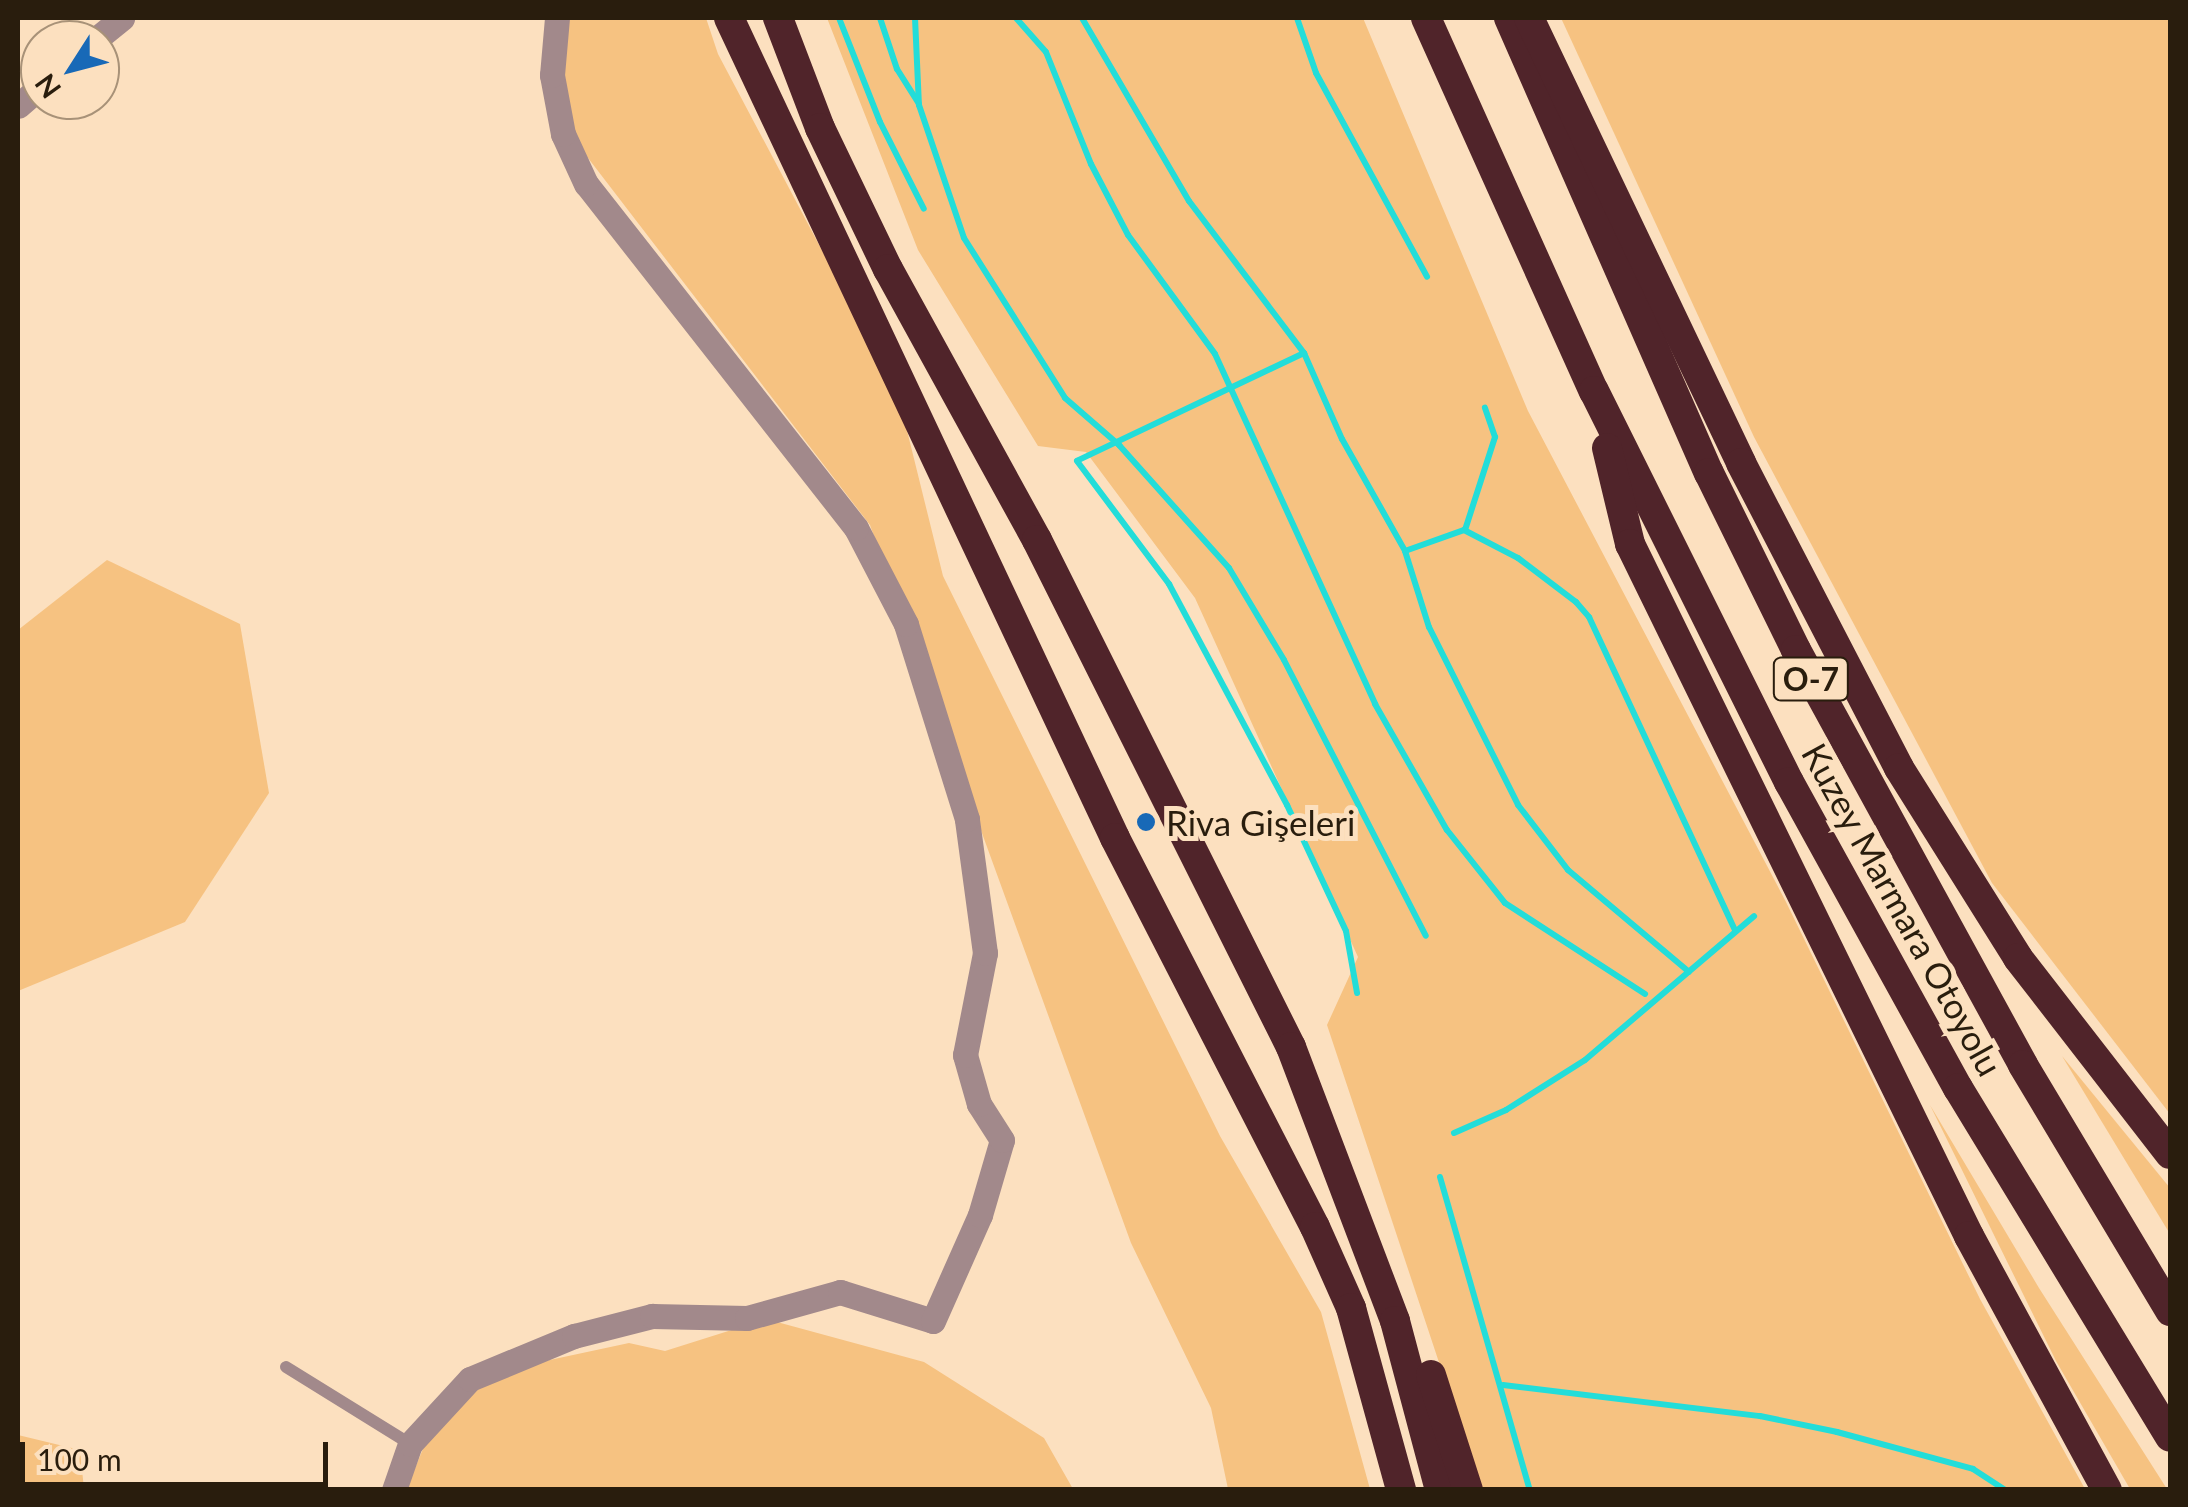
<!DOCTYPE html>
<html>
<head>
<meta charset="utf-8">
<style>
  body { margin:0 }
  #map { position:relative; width:2188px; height:1507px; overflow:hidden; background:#fce0bf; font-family:Lato,sans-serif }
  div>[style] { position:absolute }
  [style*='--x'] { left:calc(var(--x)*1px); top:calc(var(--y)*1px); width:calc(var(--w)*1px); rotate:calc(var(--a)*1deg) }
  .green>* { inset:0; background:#f6c281 }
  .stream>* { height:6px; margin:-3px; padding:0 3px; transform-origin:3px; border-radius:3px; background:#23ddd9 }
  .lane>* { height:12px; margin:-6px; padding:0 6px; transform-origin:6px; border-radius:6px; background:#a2898b }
  .street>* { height:25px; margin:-12.5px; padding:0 12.5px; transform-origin:12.5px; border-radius:12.5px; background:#a2898b }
  .highway>* { height:30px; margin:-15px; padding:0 15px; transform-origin:15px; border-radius:15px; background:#50242a }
  .dots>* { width:28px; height:28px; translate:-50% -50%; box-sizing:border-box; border:5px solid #fce0bf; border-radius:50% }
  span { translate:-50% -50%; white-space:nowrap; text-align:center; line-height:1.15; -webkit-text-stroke:10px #fce0bf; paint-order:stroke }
  .shield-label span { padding:2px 8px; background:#fce0bf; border:2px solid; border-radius:8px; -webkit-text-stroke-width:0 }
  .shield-label { font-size:32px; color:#291d0d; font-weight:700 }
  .poi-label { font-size:35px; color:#291d0d }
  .left { translate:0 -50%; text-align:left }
  .street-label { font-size:35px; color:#291d0d }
  .frame { position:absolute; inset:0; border:20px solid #291d0d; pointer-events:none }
  .north { position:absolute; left:20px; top:20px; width:100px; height:100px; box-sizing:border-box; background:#fce0bf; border:2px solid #a89278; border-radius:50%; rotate:234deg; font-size:28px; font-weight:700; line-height:40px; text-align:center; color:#291d0d }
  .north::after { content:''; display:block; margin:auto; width:35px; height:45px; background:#1869b7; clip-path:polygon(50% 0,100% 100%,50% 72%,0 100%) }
  .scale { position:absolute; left:20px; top:1442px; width:308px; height:45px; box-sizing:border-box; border:5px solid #291d0d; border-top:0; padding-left:12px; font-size:30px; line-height:35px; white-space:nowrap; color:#291d0d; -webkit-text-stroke:8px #fce0bf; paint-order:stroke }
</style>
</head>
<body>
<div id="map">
  <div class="green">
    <i style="clip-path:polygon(562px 18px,706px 18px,718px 54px,898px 394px,943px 576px,1220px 1136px,1321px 1312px,1370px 1489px,1228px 1489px,1211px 1408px,1131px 1243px,870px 525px,565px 128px)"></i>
    <i style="clip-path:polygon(827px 18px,1363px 18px,1528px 411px,1786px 902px,1980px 1299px,2085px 1489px,1481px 1489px,1327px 1025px,1358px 957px,1195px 598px,1086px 452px,1038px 446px,918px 250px)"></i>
    <i style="clip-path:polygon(1561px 18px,2170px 18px,2170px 1114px,1992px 883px,1754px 437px)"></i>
    <i style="clip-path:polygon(107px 560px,240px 624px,269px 793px,185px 922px,18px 991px,18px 630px)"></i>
    <i style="clip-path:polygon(2062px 1056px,2170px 1188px,2170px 1234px,2131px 1170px)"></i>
    <i style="clip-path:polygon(1930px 1105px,2039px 1288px,2167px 1489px,2130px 1489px,2056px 1361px)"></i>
    <i style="clip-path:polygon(766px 1319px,924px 1362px,1044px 1438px,1073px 1489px,406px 1490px,425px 1444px,460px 1400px,517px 1367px,629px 1343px,665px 1351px)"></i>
    <i style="clip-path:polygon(18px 1435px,80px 1450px,84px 1489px,18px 1489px)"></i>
  </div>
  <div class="stream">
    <i style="--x:839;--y:18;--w:112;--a:68.5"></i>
    <i style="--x:880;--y:122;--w:97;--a:63.2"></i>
    <i style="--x:880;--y:18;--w:54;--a:71.6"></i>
    <i style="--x:897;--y:69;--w:41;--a:57.8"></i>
    <i style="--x:915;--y:18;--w:87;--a:87.4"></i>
    <i style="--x:919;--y:105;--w:140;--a:71.3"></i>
    <i style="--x:964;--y:238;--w:189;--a:57.7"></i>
    <i style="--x:1065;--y:398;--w:72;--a:41"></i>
    <i style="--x:1119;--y:445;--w:165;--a:48.2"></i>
    <i style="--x:1229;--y:568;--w:107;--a:59.1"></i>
    <i style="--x:1284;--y:660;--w:310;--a:62.8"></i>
    <i style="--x:1016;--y:18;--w:45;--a:48.6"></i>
    <i style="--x:1046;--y:52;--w:121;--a:68.1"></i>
    <i style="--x:1091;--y:164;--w:80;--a:62.5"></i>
    <i style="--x:1128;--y:235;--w:147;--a:53.8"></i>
    <i style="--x:1215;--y:354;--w:385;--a:65.4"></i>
    <i style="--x:1375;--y:704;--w:145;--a:60.3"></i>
    <i style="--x:1447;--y:830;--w:93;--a:51.5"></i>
    <i style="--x:1505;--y:903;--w:167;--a:33"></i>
    <i style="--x:1082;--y:18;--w:212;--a:59.7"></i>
    <i style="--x:1189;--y:201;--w:191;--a:52.9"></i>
    <i style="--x:1304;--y:353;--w:94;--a:66.2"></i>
    <i style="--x:1342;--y:439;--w:129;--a:60.6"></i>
    <i style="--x:1405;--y:551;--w:80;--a:72.5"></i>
    <i style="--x:1429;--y:627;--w:199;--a:63.4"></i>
    <i style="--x:1518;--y:805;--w:82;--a:52.4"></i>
    <i style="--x:1568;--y:870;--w:158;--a:40.1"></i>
    <i style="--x:1297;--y:18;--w:58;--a:70.9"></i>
    <i style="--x:1316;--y:73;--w:232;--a:61.4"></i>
    <i style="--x:1304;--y:353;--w:251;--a:154.6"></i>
    <i style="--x:1077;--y:461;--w:154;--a:53.2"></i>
    <i style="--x:1169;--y:584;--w:251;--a:61.9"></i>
    <i style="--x:1287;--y:805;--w:139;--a:64.9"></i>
    <i style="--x:1346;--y:931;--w:63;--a:79.9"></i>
    <i style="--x:1465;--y:530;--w:98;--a:-72.1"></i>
    <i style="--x:1495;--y:437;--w:31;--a:-109"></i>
    <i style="--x:1405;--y:551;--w:63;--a:-19.6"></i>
    <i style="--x:1464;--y:530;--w:61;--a:27.4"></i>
    <i style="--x:1518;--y:558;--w:73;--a:37.2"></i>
    <i style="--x:1576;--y:602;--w:20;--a:49"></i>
    <i style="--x:1589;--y:617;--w:345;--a:65"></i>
    <i style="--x:1454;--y:1133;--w:57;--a:-23.9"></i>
    <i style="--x:1506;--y:1110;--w:93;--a:-32.3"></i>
    <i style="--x:1585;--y:1060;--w:222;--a:-40.4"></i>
    <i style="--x:1440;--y:1177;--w:326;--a:74"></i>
    <i style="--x:1503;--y:1385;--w:259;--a:6.9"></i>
    <i style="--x:1760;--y:1416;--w:79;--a:11.7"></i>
    <i style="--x:1837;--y:1432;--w:141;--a:15.2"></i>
    <i style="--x:1973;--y:1469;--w:38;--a:33"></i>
  </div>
  <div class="lane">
    <i style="--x:286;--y:1367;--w:146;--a:31.8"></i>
  </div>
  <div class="street">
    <i style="--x:95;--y:40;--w:35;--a:-39"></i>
    <i style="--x:18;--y:106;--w:29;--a:-41"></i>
    <i style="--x:394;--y:1490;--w:49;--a:-70.8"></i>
    <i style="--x:410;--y:1444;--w:88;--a:-47.3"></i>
    <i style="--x:470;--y:1379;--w:113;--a:-22.5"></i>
    <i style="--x:574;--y:1336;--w:81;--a:-14.4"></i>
    <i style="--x:652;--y:1316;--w:95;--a:1.2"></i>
    <i style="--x:747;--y:1318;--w:97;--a:-15.6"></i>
    <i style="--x:840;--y:1292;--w:97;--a:17.3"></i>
    <i style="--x:933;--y:1321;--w:116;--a:-66.1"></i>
    <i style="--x:980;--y:1215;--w:78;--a:-73.7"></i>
    <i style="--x:1002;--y:1140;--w:43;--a:-122.6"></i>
    <i style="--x:979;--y:1104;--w:51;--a:-105.9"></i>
    <i style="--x:965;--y:1055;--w:104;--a:-78.9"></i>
    <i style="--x:985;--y:953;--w:135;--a:-97.7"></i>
    <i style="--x:967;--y:819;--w:204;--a:-107.4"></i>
    <i style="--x:906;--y:624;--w:108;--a:-117.5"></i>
    <i style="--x:856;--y:528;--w:437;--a:-128.1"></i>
    <i style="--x:586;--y:184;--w:55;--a:-114.7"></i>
    <i style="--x:563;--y:134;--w:60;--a:-100.6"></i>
    <i style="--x:552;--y:75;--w:57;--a:-85"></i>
  </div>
  <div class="highway">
    <i style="--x:729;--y:18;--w:906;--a:64.79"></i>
    <i style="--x:1115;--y:838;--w:437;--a:62.8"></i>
    <i style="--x:1315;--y:1227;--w:89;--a:66"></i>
    <i style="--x:1351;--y:1308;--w:189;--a:74.6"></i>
    <i style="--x:778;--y:18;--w:118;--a:69.1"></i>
    <i style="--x:820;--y:128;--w:157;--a:64.3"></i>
    <i style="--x:888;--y:269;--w:309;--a:61.2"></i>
    <i style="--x:1037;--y:540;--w:567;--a:63.39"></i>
    <i style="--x:1291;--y:1047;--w:293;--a:69.2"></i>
    <i style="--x:1395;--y:1321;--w:175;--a:75.1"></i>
    <i style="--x:1426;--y:18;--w:409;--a:65.8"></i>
    <i style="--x:1594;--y:391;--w:437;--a:63.5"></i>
    <i style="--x:1789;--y:782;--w:350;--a:61.1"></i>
    <i style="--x:1958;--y:1088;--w:408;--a:58.7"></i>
    <i style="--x:1509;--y:18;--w:497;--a:66.3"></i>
    <i style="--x:1709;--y:473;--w:197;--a:63.8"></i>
    <i style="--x:1796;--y:650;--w:473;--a:61.3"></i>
    <i style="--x:2023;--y:1065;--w:287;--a:59.1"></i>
    <i style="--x:1529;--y:18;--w:493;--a:64.5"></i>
    <i style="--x:1741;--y:463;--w:343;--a:62.6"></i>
    <i style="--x:1899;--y:768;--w:224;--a:57.9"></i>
    <i style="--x:2018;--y:958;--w:248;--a:52.2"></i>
    <i style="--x:1607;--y:448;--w:99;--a:76.5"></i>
    <i style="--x:1630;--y:544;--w:771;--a:63.9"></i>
    <i style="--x:1969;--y:1236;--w:289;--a:61.5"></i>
    <i style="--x:1431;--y:1375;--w:121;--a:72.2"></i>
  </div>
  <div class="dots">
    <i style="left:1146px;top:822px;background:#1869b7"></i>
  </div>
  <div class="shield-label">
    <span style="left:1811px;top:679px">O-7</span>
  </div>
  <div class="poi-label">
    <span class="left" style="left:1166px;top:822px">Riva Gişeleri</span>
  </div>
  <div class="street-label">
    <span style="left:1903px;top:909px;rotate:61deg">Kuzey Marmara Otoyolu</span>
  </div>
  <div class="frame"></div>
  <div class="north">N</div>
  <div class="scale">100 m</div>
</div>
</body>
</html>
